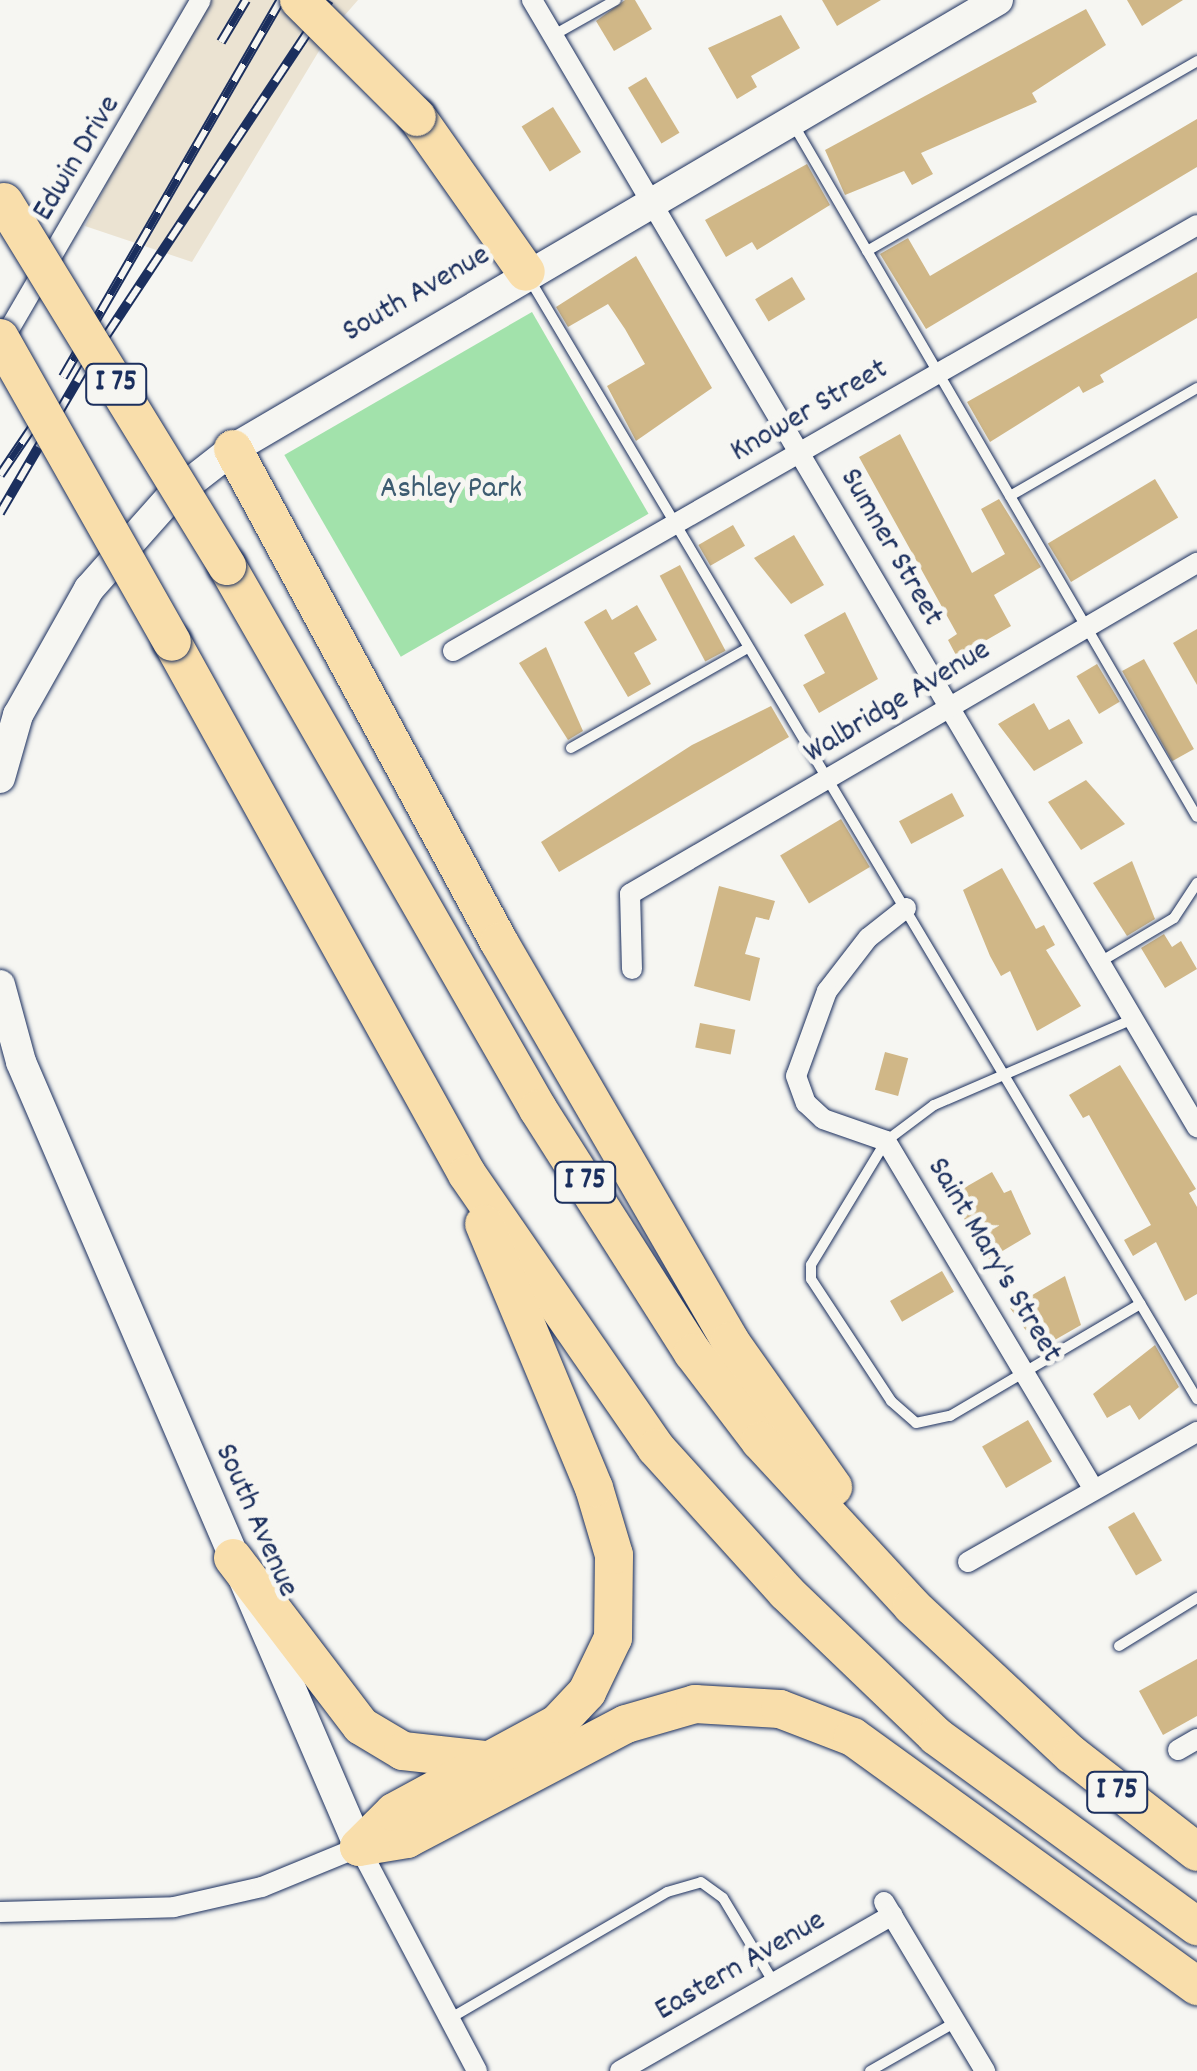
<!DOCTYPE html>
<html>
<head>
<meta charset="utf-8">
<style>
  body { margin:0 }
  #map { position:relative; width:1197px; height:2071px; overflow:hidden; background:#f6f6f2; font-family:Dekko,sans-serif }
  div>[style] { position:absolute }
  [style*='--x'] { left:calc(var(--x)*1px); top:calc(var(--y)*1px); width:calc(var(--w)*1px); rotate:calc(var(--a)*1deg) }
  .built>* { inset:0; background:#ebe3d2 }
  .green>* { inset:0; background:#a2e2ab; transform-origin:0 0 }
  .building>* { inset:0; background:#d0b787; transform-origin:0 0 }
  .roads { filter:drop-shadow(0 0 2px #1b2f5e) drop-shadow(0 0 2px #1b2f5e) }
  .lane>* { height:10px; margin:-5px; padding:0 5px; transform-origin:5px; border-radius:5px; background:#f6f6f2 }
  .street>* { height:20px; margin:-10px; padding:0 10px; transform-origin:10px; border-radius:10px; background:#f6f6f2 }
  .secondary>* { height:30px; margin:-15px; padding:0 15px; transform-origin:15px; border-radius:15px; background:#f6f6f2 }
  .highway>* { height:38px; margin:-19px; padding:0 19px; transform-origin:19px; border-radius:19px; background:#f9deab }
  .rail>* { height:10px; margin-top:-5px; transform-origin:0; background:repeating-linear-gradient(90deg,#f6f6f2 0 19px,#1b2f5e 0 38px); box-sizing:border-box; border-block:2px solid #1b2f5e }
  .bridges { filter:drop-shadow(0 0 2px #1b2f5e) drop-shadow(0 0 2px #1b2f5e) }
  .highway-bridge>* { height:38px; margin:-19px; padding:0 19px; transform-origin:19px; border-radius:19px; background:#f9deab }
  span { translate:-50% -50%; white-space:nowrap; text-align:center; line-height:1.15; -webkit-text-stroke:10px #f6f6f2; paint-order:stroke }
  .shield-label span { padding:2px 8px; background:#f6f6f2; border:2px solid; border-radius:8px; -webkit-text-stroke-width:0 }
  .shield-label { font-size:30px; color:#1b2f5e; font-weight:700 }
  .street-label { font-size:32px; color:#1b2f5e }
  .park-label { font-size:32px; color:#3d5c71 }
</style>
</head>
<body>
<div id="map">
  <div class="built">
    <i style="clip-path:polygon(201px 0,358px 0,331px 31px,192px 262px,85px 226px)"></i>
  </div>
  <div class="green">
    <i style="left:532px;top:312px;width:233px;height:286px;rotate:60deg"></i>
  </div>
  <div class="building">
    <i style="clip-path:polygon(625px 0,635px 0,652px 29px,614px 51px,596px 21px)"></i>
    <i style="clip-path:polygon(822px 0,881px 0,837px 26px)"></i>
    <i style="clip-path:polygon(1127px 0,1183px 0,1142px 26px)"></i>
    <i style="clip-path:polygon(1086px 9px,1106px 45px,1032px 93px,1037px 102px,921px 153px,933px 174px,912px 185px,904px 171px,845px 195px,825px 150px)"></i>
    <i style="clip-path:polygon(781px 15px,800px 48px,751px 76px,757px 87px,737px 99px,708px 48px)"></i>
    <i style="left:646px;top:77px;width:65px;height:21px;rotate:59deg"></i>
    <i style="left:553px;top:107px;width:53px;height:37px;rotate:58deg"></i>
    <i style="clip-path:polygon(1197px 119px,1197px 167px,926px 329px,880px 254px,908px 238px,930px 276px)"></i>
    <i style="clip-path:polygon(807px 164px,830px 205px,757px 250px,752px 242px,726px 257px,705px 220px)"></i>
    <i style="clip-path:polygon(636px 256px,712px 388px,636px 441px,607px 386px,645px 364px,625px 329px,608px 304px,568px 327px,556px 307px)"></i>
    <i style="clip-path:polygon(1197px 272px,1197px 318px,1100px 375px,1104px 382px,1083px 393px,1079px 386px,990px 442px,967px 402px)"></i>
    <i style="left:792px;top:277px;width:26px;height:43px;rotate:59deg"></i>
    <i style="clip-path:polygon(900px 434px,972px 573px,1005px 554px,981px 509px,999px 499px,1041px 567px,994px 595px,1011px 626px,957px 657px,948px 640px,957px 634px,859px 457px)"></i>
    <i style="left:1155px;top:479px;width:45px;height:125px;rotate:59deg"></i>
    <i style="left:733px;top:525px;width:24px;height:40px;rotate:60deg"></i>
    <i style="clip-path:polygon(794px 535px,824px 585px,791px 604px,754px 558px)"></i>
    <i style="left:680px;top:565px;width:97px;height:23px;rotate:62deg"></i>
    <i style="clip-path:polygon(637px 605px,657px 640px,634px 653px,651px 684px,628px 697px,584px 622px,606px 609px,612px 620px)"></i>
    <i style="clip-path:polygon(845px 612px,878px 679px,819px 713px,803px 685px,825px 673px,804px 635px)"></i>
    <i style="clip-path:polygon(1197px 629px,1197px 685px,1173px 643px)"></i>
    <i style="clip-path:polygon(546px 647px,583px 731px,568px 740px,519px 663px)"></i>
    <i style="left:1144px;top:659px;width:103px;height:25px;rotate:61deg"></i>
    <i style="left:1097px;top:664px;width:44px;height:24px;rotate:59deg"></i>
    <i style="clip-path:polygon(1034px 703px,1049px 730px,1069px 719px,1083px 743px,1034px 771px,998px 724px)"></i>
    <i style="clip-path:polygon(771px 706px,789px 737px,559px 872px,541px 842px,692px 745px)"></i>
    <i style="clip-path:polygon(1086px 780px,1125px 824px,1081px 850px,1048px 802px)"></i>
    <i style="left:952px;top:793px;width:26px;height:60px;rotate:62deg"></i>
    <i style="left:841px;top:819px;width:56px;height:71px;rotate:59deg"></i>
    <i style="clip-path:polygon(1132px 861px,1155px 919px,1127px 936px,1093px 883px)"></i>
    <i style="clip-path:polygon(1002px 868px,1036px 929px,1044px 925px,1055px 945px,1046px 950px,1081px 1006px,1037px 1031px,1010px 971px,1001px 976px,990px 956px,963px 890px)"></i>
    <i style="clip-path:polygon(719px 886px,775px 901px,769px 920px,756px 917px,745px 954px,760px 958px,750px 1001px,694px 986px)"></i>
    <i style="clip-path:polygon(1164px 934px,1172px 947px,1181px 941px,1197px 969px,1165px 988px,1141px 948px)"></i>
    <i style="left:700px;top:1023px;width:36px;height:25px;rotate:11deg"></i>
    <i style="left:885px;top:1052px;width:24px;height:39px;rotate:15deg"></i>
    <i style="clip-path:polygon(1120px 1065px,1196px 1189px,1189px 1193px,1197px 1207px,1197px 1294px,1185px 1301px,1156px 1242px,1133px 1256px,1124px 1240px,1151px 1225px,1089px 1115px,1083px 1118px,1069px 1095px)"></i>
    <i style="clip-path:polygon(992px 1172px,1004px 1193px,1011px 1190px,1031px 1234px,989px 1259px,950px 1196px)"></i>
    <i style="left:942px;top:1271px;width:24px;height:60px;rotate:60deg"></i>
    <i style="clip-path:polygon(1065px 1276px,1081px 1325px,1039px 1349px,1010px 1308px)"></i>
    <i style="clip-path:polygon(1155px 1345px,1179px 1387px,1139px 1420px,1130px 1405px,1107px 1418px,1093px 1394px)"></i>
    <i style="left:1028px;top:1420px;width:48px;height:53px;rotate:60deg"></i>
    <i style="left:1134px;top:1512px;width:56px;height:30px;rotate:60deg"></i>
    <i style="clip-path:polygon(1197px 1659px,1197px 1716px,1163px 1735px,1139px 1691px)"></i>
  </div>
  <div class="roads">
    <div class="lane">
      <i style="--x:554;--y:35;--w:71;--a:-29.4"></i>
      <i style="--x:792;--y:122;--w:804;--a:59.77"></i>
      <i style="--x:867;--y:251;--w:381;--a:-29.9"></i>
      <i style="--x:530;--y:280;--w:1303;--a:59.2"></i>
      <i style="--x:1010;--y:496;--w:216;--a:-30"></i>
      <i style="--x:571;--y:748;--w:199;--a:-29.5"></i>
      <i style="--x:1100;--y:962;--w:86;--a:-30.7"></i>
      <i style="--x:1174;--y:918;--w:42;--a:-56.7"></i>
      <i style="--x:1133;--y:1019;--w:217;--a:156.6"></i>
      <i style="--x:934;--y:1105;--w:60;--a:143.1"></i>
      <i style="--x:886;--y:1141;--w:145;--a:121.2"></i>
      <i style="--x:811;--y:1265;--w:14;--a:90"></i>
      <i style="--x:811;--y:1279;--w:146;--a:56.7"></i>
      <i style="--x:891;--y:1401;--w:33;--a:41"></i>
      <i style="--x:916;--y:1423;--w:35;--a:-12"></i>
      <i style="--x:950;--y:1416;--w:221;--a:-30.5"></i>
      <i style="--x:1119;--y:1646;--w:92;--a:-31.6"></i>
      <i style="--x:449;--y:2019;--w:252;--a:-30.2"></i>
      <i style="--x:667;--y:1892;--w:35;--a:-16"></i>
      <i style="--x:701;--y:1882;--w:27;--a:36"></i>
      <i style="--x:723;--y:1898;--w:99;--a:59"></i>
      <i style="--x:870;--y:2071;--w:99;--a:-29.7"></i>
    </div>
    <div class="street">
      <i style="--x:532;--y:0;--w:1309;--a:59.46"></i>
      <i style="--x:0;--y:345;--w:399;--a:-59.8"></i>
      <i style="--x:453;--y:651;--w:857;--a:-29.79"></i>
      <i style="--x:906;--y:908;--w:48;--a:141.7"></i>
      <i style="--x:868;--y:938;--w:67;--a:127.7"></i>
      <i style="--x:827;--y:991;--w:90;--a:110"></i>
      <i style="--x:796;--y:1076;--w:29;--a:70"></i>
      <i style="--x:806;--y:1103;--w:23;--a:43"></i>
      <i style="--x:823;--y:1119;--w:67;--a:19.2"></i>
      <i style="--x:886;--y:1141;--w:406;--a:59.2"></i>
      <i style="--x:632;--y:969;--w:75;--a:-91.5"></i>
      <i style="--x:630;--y:894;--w:657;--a:-30.28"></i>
      <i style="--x:968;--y:1562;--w:263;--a:-29.6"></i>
      <i style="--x:1178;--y:1750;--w:22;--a:-30"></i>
      <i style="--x:884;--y:1902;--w:197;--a:59.1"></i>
      <i style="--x:0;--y:1912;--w:174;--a:-1.6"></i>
      <i style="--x:174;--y:1907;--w:90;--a:-12.8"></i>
      <i style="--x:262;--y:1887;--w:105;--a:-22.4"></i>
      <i style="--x:359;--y:1847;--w:253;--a:62.2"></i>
      <i style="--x:620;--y:2071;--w:314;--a:-29.8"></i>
    </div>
    <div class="secondary">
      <i style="--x:0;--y:778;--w:66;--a:-74.1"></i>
      <i style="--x:18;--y:715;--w:145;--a:-60.6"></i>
      <i style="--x:89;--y:589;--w:120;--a:-48.4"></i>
      <i style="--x:169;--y:499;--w:81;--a:-38"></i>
      <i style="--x:233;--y:449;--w:887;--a:-30.41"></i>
      <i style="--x:0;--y:985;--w:80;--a:74.7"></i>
      <i style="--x:21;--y:1062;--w:855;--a:66.7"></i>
    </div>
    <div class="highway">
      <i style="--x:417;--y:117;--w:189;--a:54.9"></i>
      <i style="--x:233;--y:449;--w:560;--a:61.65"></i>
      <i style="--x:499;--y:942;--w:461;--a:59.9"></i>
      <i style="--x:730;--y:1341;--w:179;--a:54.8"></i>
      <i style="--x:227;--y:566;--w:626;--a:60.2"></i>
      <i style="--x:538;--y:1109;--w:289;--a:57.6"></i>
      <i style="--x:693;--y:1353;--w:111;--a:52.7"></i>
      <i style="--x:760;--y:1441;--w:224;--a:47.3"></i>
      <i style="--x:912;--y:1606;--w:219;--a:43"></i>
      <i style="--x:1072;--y:1755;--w:158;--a:37.8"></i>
      <i style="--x:172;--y:642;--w:608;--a:60.99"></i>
      <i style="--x:467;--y:1174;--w:333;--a:55.4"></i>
      <i style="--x:656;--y:1448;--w:194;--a:47.9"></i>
      <i style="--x:786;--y:1592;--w:208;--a:43.8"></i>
      <i style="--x:936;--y:1736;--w:323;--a:36.1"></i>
      <i style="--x:233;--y:1558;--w:211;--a:52.7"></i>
      <i style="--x:361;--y:1726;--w:49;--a:30.8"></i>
      <i style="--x:403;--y:1751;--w:82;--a:6.3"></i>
      <i style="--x:359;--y:1847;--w:49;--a:-9.5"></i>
      <i style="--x:407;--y:1839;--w:247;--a:-27.7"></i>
      <i style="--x:626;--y:1724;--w:72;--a:-16.2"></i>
      <i style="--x:695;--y:1704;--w:85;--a:3.4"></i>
      <i style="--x:780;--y:1709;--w:78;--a:21"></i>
      <i style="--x:853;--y:1737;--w:425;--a:35.9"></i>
      <i style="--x:359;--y:1847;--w:49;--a:-45"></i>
      <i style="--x:394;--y:1812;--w:185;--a:-28.4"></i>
      <i style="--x:557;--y:1724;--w:44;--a:-46.8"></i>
      <i style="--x:587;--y:1692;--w:60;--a:-64.3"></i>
      <i style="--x:613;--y:1638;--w:83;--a:-89.3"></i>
      <i style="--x:614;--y:1555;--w:70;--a:-106.6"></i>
      <i style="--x:594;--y:1488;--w:286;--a:-112.6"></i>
    </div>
  </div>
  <div class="rail">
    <i style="--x:221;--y:42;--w:49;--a:-59.2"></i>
    <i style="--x:63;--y:377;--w:435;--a:-60"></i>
    <i style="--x:0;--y:475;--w:75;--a:-55.9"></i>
    <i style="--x:0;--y:513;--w:170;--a:-59.7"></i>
    <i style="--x:86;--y:366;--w:439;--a:-56.4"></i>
  </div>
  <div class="bridges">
    <div class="highway-bridge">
      <i style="--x:299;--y:0;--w:166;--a:44.8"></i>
      <i style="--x:4;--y:202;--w:427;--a:58.5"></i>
      <i style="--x:0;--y:338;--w:349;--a:60.5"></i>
    </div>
  </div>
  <div class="shield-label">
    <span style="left:116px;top:384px">I 75</span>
    <span style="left:585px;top:1182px">I 75</span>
    <span style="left:1117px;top:1792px">I 75</span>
  </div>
  <div class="street-label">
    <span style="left:78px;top:159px;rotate:-59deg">Edwin Drive</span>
    <span style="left:417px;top:295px;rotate:-30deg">South Avenue</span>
    <span style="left:810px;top:412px;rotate:-30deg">Knower Street</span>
    <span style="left:890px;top:548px;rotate:60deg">Sumner Street</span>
    <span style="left:898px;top:703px;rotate:-31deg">Walbridge Avenue</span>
    <span style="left:993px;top:1261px;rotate:59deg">Saint Mary's Street</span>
    <span style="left:255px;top:1521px;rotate:66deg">South Avenue</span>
    <span style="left:741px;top:1967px;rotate:-30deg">Eastern Avenue</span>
  </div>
  <div class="park-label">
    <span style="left:451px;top:490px">Ashley Park</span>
  </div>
</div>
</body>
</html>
